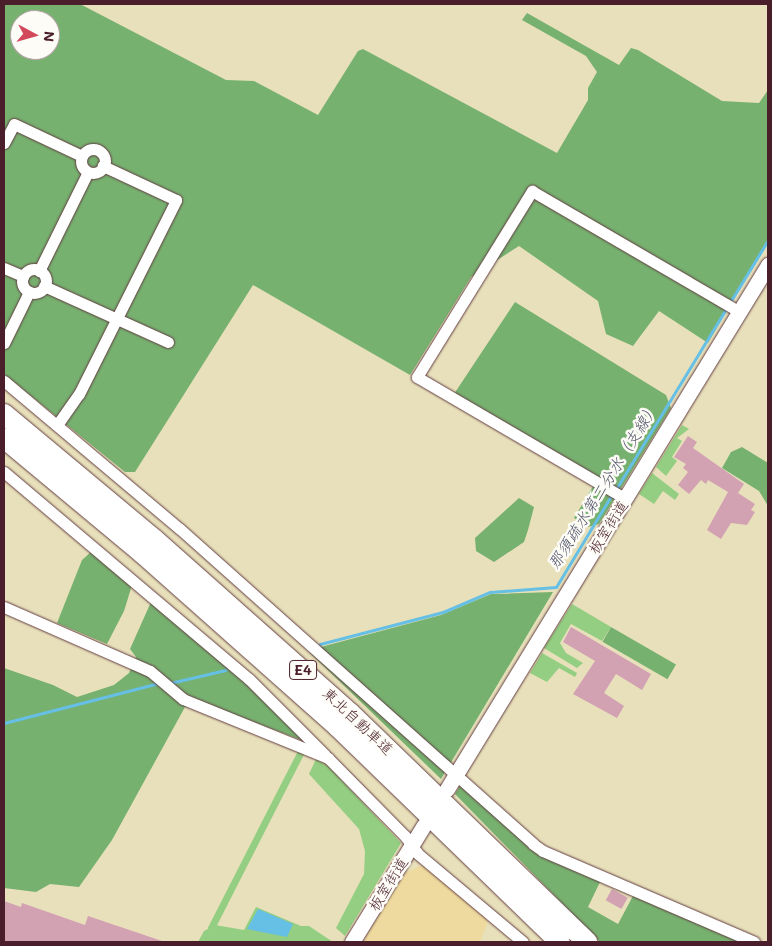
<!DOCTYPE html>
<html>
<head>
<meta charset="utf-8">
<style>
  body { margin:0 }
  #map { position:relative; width:772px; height:946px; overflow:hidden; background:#e8e0bb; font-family:Mali,"Klee One",sans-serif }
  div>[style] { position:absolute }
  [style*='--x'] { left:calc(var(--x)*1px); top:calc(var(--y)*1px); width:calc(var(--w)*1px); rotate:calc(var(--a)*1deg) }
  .green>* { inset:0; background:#94ce82; transform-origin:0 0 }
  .forest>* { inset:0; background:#77b170; transform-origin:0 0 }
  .sand>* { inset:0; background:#eeda9e }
  .water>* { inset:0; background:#66bfe4 }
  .stream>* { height:3px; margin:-1.5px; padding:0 1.5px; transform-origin:1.5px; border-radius:1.5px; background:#66bfe4 }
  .building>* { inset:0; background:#d2a1b2; transform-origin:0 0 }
  .roads { filter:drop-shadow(0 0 1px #623c41) drop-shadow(0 0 1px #623c41) }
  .minor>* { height:11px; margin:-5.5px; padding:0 5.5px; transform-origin:5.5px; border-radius:5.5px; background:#fff }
  .minor>.ring { margin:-5.5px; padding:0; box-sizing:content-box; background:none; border:11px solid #fff; border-radius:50% }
  .secondary>* { height:15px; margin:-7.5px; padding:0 7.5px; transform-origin:7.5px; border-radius:7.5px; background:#fff }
  .motorway>* { height:20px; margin:-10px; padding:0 10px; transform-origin:10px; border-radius:10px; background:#fff }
  span { translate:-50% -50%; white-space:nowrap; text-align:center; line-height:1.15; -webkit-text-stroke:5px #fdfcf7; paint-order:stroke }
  .shield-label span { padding:1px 4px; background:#fdfcf7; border:1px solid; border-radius:4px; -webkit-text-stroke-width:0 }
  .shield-label { font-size:14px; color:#4a1f2b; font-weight:700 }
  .street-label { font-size:15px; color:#4a1f2b }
  .water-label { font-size:16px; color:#54576c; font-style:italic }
  .frame { position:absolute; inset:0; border:5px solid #4a1f2b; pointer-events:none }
  .north { position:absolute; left:10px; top:10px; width:50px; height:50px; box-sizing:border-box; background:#fdfcf7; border:1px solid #b5a4a5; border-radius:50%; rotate:96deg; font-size:14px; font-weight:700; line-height:20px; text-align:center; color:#4a1f2b }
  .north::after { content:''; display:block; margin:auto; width:18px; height:22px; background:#d1495b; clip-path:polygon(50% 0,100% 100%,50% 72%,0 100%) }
</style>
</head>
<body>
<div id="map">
  <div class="green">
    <i style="clip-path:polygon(682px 425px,689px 429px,677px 438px,682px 441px,672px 457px,677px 461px,666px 476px,656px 467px)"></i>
    <i style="clip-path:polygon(652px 473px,679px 494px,675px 500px,663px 491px,654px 504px,639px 494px)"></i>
    <i style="clip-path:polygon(572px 604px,611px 627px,602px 641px,571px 624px,560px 643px,566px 653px,583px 663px,577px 668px,544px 648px)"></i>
    <i style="clip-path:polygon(542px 653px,577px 673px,575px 677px,559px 668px,547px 682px,530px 673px)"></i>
    <i style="left:298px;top:751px;width:7px;height:199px;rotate:27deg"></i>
    <i style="clip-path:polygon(316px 759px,328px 766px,401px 843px,345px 936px,336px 928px,364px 874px,365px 851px,359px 829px,309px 774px)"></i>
    <i style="clip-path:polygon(256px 907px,301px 926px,309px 926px,333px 942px,198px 942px,204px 931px,215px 925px,244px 930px)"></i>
  </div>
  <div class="forest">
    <i style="clip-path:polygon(evenodd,4px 4px,80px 4px,226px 80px,254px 81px,318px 115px,358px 51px,363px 49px,557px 153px,588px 100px,588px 88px,597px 72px,586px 56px,522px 20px,527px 13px,619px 65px,631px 48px,638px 50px,722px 101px,759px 103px,768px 90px,768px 240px,708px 343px,659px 311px,633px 346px,606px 334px,598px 301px,519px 246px,471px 277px,410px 375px,253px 285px,135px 472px,125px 472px,4px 374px,4px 4px,20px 20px,50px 20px,50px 50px,20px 50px,20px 20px)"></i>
    <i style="clip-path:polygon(515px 302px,666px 395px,671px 408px,599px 524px,588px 527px,574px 518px,598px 478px,454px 394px)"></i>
    <i style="clip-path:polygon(742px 447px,768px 463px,768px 506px,759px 491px,722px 468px,731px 452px)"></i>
    <i style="clip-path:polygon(519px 498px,534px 507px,528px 530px,524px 542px,494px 562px,476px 551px,475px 538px)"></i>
    <i style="clip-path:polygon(91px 552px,133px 582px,124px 611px,107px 644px,57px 623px,82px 560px)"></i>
    <i style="clip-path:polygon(553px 592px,441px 779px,310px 653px,317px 648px,441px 615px,491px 594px)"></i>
    <i style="clip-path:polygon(151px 602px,249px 679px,304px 741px,199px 701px,185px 707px,112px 840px,79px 887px,50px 884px,36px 892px,4px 888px,4px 668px,53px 685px,77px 697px,114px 685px,129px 673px,136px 657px,130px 649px)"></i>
    <i style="left:611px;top:627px;width:75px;height:17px;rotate:30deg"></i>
    <i style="clip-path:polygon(460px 786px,464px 787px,530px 846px,601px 880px,588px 907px,618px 924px,634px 894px,741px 942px,600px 942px,455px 794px)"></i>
  </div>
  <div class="sand">
    <i style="clip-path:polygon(420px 866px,429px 868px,489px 918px,480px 942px,363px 942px,405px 873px)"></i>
  </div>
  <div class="water">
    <i style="clip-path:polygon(258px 909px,293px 924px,287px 937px,247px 929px)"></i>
  </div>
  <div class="stream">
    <i style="--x:616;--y:489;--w:292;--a:-58.6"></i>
    <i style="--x:320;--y:644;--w:127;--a:-14.6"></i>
    <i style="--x:443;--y:612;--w:51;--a:-23.1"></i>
    <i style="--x:490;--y:592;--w:66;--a:-4.3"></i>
    <i style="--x:556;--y:587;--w:109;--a:-58.9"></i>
    <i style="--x:170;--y:683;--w:57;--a:-13.1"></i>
    <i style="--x:4;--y:723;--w:160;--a:-14.5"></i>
  </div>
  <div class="building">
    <i style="clip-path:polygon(688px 436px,697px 442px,693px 448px,744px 484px,738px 493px,755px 504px,751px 510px,755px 512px,747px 525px,731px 523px,721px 539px,707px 530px,728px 492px,708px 480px,706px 484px,701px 480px,689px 494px,678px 485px,688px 472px,683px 468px,686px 464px,674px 457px)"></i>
    <i style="clip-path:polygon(571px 627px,651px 674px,642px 690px,616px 674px,604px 693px,624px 706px,617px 718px,573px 694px,595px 661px,563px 642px)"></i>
    <i style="left:612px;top:889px;width:18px;height:13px;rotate:29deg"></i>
    <i style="clip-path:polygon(4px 901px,21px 907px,22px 903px,85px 925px,88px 916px,165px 942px,4px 942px)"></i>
  </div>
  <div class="roads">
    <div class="minor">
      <i style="--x:4;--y:143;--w:21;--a:-62"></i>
      <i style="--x:14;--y:124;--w:75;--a:25.2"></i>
      <i class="ring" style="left:81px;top:149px;width:13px;height:13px"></i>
      <i style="--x:4;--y:268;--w:21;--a:23"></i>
      <i class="ring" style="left:22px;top:269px;width:13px;height:13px"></i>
      <i style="--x:39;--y:271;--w:110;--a:-63.7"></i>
      <i style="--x:44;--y:286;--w:136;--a:24.3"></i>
      <i style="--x:4;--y:343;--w:57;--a:-63.9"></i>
      <i style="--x:4;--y:381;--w:230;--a:40.1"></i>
      <i style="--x:180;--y:529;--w:473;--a:41.7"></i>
      <i style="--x:533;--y:844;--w:12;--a:35"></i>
      <i style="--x:543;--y:851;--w:230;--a:23.3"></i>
      <i style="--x:57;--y:425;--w:38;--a:-55"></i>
      <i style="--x:79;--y:394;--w:217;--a:-63.4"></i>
      <i style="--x:176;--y:200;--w:81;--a:-155"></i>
      <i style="--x:4;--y:472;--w:321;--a:40.2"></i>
      <i style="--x:249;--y:679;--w:107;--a:45"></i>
      <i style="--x:626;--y:499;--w:242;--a:-149.7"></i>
      <i style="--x:417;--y:377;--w:219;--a:-58.3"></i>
      <i style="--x:532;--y:191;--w:241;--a:30.2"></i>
      <i style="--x:4;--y:607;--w:159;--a:23.7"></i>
      <i style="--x:150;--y:671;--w:43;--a:40.3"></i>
      <i style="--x:183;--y:699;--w:157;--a:22.1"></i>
      <i style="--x:328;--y:758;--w:110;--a:45.4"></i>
      <i style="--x:405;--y:836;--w:22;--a:54"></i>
      <i style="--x:418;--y:854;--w:137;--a:40"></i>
    </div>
    <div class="secondary">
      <i style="--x:447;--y:789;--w:615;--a:-58.51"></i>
      <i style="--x:352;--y:942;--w:137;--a:-58.4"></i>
    </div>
    <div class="motorway">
      <i style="--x:4;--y:414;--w:195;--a:39.8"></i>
      <i style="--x:154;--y:539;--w:262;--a:41.6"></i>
      <i style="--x:350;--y:713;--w:330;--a:44"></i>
      <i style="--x:4;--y:438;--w:180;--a:39.8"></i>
      <i style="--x:142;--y:553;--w:262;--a:41.6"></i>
      <i style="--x:338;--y:727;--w:309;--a:44.1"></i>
    </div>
  </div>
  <div class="shield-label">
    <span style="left:303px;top:670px">E4</span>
  </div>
  <div class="street-label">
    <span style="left:608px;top:527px;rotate:-58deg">板室街道</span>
    <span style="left:358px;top:721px;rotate:43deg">東北自動車道</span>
    <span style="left:388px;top:884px;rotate:-58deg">板室街道</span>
  </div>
  <div class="water-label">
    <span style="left:603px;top:486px;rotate:-58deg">那須疏水第二分水（支線）</span>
  </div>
  <div class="frame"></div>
  <div class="north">N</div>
</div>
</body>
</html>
